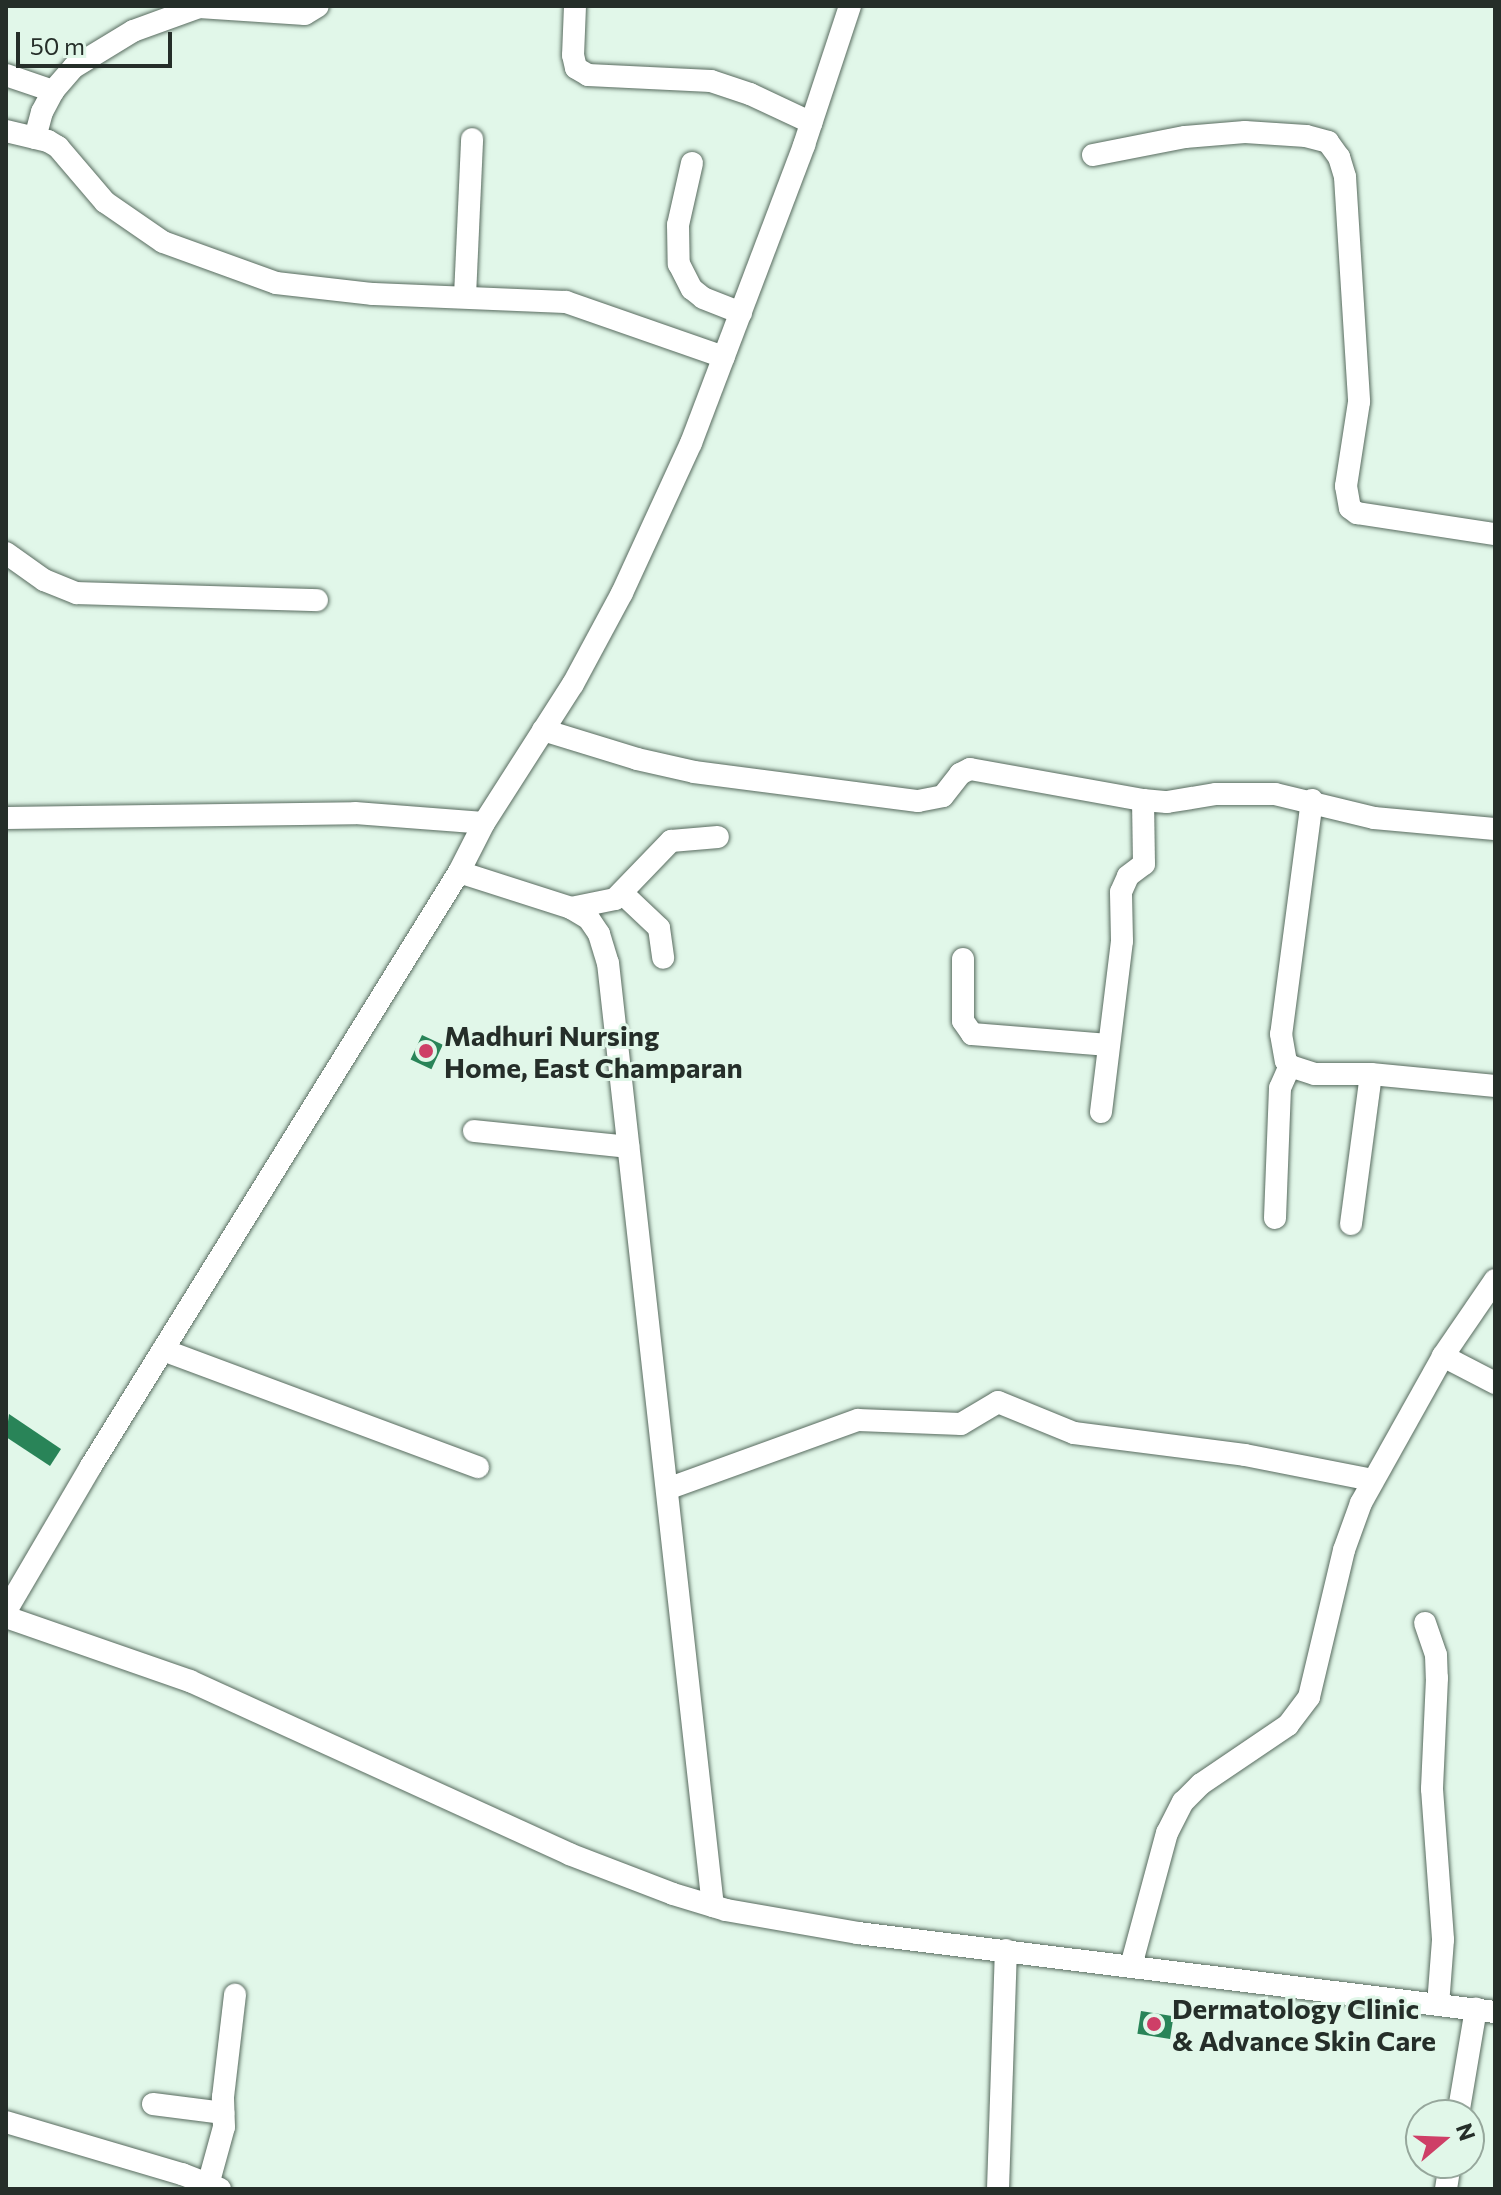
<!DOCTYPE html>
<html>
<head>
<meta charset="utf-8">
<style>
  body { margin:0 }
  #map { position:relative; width:1501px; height:2195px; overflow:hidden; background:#e1f7e9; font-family:Commissioner,sans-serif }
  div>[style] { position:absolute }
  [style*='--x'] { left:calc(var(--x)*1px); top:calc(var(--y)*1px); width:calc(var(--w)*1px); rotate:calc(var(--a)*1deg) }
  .building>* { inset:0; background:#298458; transform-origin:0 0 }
  .roads { filter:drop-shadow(0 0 2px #586b5f) drop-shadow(0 0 2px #586b5f) }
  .minor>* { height:22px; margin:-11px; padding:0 11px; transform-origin:11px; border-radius:11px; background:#fff }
  .dots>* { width:22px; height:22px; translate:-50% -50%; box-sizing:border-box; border:4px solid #e1f7e9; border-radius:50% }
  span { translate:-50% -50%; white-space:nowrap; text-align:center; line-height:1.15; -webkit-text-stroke:6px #e1f7e9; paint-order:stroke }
  .poi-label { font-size:28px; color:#252e29; font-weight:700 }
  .left { translate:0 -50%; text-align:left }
  .frame { position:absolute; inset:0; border:8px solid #252e29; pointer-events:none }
  .north { position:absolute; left:1405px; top:2099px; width:80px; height:80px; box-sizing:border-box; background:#e1f7e9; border:2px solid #96a79c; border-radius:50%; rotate:71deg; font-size:22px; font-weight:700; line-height:32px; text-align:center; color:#252e29 }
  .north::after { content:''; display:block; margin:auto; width:28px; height:36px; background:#ce3f67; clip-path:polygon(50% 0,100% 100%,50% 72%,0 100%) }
  .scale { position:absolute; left:16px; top:32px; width:156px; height:36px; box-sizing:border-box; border:4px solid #252e29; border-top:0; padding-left:10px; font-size:24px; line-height:28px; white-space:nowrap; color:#252e29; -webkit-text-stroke:6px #e1f7e9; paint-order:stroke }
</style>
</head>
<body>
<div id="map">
  <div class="building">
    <i style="left:422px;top:1035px;width:23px;height:27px;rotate:25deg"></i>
    <i style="clip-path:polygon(9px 1414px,61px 1449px,50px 1466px,6px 1437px)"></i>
    <i style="left:1141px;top:2011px;width:33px;height:23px;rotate:9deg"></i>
  </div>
  <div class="roads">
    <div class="minor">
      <i style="--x:575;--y:6;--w:49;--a:92.3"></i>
      <i style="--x:573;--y:55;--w:13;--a:77"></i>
      <i style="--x:576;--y:68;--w:14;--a:30"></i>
      <i style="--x:588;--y:75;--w:123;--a:2.8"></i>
      <i style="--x:711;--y:81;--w:41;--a:18.4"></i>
      <i style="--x:750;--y:94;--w:68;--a:25.1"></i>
      <i style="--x:6;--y:75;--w:50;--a:18.8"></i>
      <i style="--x:6;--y:131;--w:43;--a:13.4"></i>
      <i style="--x:48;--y:141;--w:12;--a:31"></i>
      <i style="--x:58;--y:147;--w:72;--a:49.5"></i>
      <i style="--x:105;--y:202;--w:70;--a:34.6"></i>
      <i style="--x:163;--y:242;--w:120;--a:19.9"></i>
      <i style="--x:276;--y:283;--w:98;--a:6.5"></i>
      <i style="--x:373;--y:294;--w:193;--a:2.4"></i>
      <i style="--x:566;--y:302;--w:167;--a:19.2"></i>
      <i style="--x:35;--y:138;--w:27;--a:-75"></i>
      <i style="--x:42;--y:112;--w:24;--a:-62"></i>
      <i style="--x:53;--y:91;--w:32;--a:-49"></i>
      <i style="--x:74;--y:67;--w:69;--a:-31.4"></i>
      <i style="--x:133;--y:31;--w:70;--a:-20"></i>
      <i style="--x:199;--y:7;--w:106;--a:3.8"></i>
      <i style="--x:305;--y:14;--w:15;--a:-32"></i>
      <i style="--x:1093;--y:155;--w:94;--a:-11.1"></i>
      <i style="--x:1185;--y:137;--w:60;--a:-4.8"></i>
      <i style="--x:1245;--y:132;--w:61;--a:3.8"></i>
      <i style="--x:1306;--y:136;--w:23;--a:15"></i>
      <i style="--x:1328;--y:142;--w:19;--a:54"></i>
      <i style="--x:1339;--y:157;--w:21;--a:73"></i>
      <i style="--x:1345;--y:177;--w:225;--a:86.4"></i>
      <i style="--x:1359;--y:402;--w:85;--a:98.8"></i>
      <i style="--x:1346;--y:486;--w:22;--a:80"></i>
      <i style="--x:1350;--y:508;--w:9;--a:36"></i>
      <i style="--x:1357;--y:513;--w:140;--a:8.7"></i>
      <i style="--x:692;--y:163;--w:64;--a:102.7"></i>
      <i style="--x:678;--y:225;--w:39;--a:89"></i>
      <i style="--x:679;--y:264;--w:28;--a:63"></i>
      <i style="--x:692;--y:289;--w:14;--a:39"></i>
      <i style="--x:703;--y:298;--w:41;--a:21.5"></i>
      <i style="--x:465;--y:296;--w:157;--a:-87.4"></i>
      <i style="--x:6;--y:553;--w:47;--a:35.4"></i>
      <i style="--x:44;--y:580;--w:35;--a:22"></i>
      <i style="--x:77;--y:593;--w:240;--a:1.7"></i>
      <i style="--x:543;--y:730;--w:98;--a:17.1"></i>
      <i style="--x:637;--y:759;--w:58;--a:12.8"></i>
      <i style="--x:694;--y:772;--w:226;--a:7.4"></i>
      <i style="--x:918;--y:801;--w:25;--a:-11"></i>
      <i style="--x:943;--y:796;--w:28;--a:-52"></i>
      <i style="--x:960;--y:774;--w:11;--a:-27"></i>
      <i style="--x:970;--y:769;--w:176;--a:10.2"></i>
      <i style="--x:1143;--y:800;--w:24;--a:5"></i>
      <i style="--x:1167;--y:802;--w:50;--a:-9.3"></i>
      <i style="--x:1216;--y:794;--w:59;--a:0"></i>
      <i style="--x:1275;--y:794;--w:102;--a:13.6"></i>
      <i style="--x:1374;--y:818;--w:121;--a:5.2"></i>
      <i style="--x:1312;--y:800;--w:236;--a:97.5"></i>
      <i style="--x:1281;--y:1034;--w:27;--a:80"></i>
      <i style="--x:1286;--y:1061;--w:6;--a:51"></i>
      <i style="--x:1290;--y:1066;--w:26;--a:18"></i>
      <i style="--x:1315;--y:1074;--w:56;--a:0"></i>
      <i style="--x:1371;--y:1074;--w:125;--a:5.5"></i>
      <i style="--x:6;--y:818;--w:349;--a:-0.8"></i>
      <i style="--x:355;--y:813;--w:129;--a:4.4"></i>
      <i style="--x:459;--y:872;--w:118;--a:17.8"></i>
      <i style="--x:571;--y:908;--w:21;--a:31"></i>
      <i style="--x:589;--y:919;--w:18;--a:56"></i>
      <i style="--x:599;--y:934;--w:30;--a:73"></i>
      <i style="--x:608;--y:963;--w:949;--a:83.65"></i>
      <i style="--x:622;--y:893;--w:51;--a:43.4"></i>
      <i style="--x:659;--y:928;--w:30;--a:82"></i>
      <i style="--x:571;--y:908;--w:45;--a:-11.6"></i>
      <i style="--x:615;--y:899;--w:81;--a:-46"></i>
      <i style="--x:671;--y:841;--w:47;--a:-4.9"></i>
      <i style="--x:963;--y:959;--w:62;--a:90"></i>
      <i style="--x:963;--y:1021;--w:16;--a:55"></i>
      <i style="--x:972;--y:1034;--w:137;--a:4.6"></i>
      <i style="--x:1101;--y:1112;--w:172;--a:-83"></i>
      <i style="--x:1122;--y:941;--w:49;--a:-91.2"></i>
      <i style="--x:1121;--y:892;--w:17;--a:-66"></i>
      <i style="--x:1128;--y:876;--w:20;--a:-37"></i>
      <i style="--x:1144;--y:864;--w:64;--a:-90.9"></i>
      <i style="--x:474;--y:1131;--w:155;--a:5.9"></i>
      <i style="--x:1275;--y:1218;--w:130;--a:-87.8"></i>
      <i style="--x:1280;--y:1088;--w:24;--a:-66"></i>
      <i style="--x:1351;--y:1224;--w:151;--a:-82.4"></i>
      <i style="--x:163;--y:1350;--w:336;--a:20.4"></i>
      <i style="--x:1443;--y:1356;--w:59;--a:27.4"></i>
      <i style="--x:667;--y:1489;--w:203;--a:-19.9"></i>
      <i style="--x:858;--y:1420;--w:103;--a:2.2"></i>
      <i style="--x:961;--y:1424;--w:43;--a:-30.7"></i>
      <i style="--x:998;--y:1402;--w:82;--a:22.2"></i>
      <i style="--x:1074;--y:1433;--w:172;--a:7.3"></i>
      <i style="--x:1245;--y:1455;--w:129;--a:11.1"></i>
      <i style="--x:6;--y:1611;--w:168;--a:-59.6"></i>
      <i style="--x:91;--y:1466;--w:699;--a:-58.22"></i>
      <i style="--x:459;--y:872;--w:55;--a:-63"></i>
      <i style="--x:484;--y:823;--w:165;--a:-57.4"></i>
      <i style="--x:573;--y:684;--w:103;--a:-61.7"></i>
      <i style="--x:622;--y:593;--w:165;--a:-65.3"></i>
      <i style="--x:691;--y:443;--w:319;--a:-69.2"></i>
      <i style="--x:804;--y:145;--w:146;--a:-71.7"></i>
      <i style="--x:6;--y:1617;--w:195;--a:19.2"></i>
      <i style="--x:190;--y:1681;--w:417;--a:24.5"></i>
      <i style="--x:569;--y:1854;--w:111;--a:21"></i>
      <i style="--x:673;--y:1894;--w:55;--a:16.8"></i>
      <i style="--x:726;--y:1910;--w:134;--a:9.9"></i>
      <i style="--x:858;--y:1933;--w:642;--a:7.07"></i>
      <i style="--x:1425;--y:1623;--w:34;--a:71"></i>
      <i style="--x:1436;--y:1655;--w:23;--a:88"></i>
      <i style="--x:1437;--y:1678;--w:111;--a:92.6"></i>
      <i style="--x:1432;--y:1789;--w:151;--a:85.8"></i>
      <i style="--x:1443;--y:1940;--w:65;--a:94.4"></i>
      <i style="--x:1131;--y:1966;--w:138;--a:-74.9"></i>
      <i style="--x:1167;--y:1833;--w:35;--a:-63"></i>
      <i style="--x:1183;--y:1802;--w:25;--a:-45"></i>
      <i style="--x:1201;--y:1784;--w:105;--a:-34.1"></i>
      <i style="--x:1288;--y:1725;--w:35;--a:-53"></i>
      <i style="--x:1309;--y:1697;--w:151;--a:-76.6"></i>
      <i style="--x:1344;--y:1550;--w:50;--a:-70.1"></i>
      <i style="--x:1361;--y:1503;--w:168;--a:-60.8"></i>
      <i style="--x:1443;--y:1356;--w:92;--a:-55.6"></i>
      <i style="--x:153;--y:2104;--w:71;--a:7.3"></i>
      <i style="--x:1458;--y:2115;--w:108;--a:-80.4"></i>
      <i style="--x:6;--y:2122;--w:184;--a:16.5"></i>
      <i style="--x:182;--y:2174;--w:41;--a:21.5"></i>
      <i style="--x:208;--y:2185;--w:60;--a:-74.6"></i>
      <i style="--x:224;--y:2127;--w:30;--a:-92"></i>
      <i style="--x:223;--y:2097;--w:103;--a:-83.3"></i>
      <i style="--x:998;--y:2189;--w:239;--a:-88.1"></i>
      <i style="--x:1446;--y:2189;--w:26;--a:-81"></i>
    </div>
  </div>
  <div class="dots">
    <i style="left:426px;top:1051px;background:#ce3f67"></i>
    <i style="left:1154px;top:2024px;background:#ce3f67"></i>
  </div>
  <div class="poi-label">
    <span class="left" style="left:444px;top:1051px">Madhuri Nursing<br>Home, East Champaran</span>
    <span class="left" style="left:1172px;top:2024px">Dermatology Clinic<br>&amp; Advance Skin Care</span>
  </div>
  <div class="frame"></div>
  <div class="north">N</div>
  <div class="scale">50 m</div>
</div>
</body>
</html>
